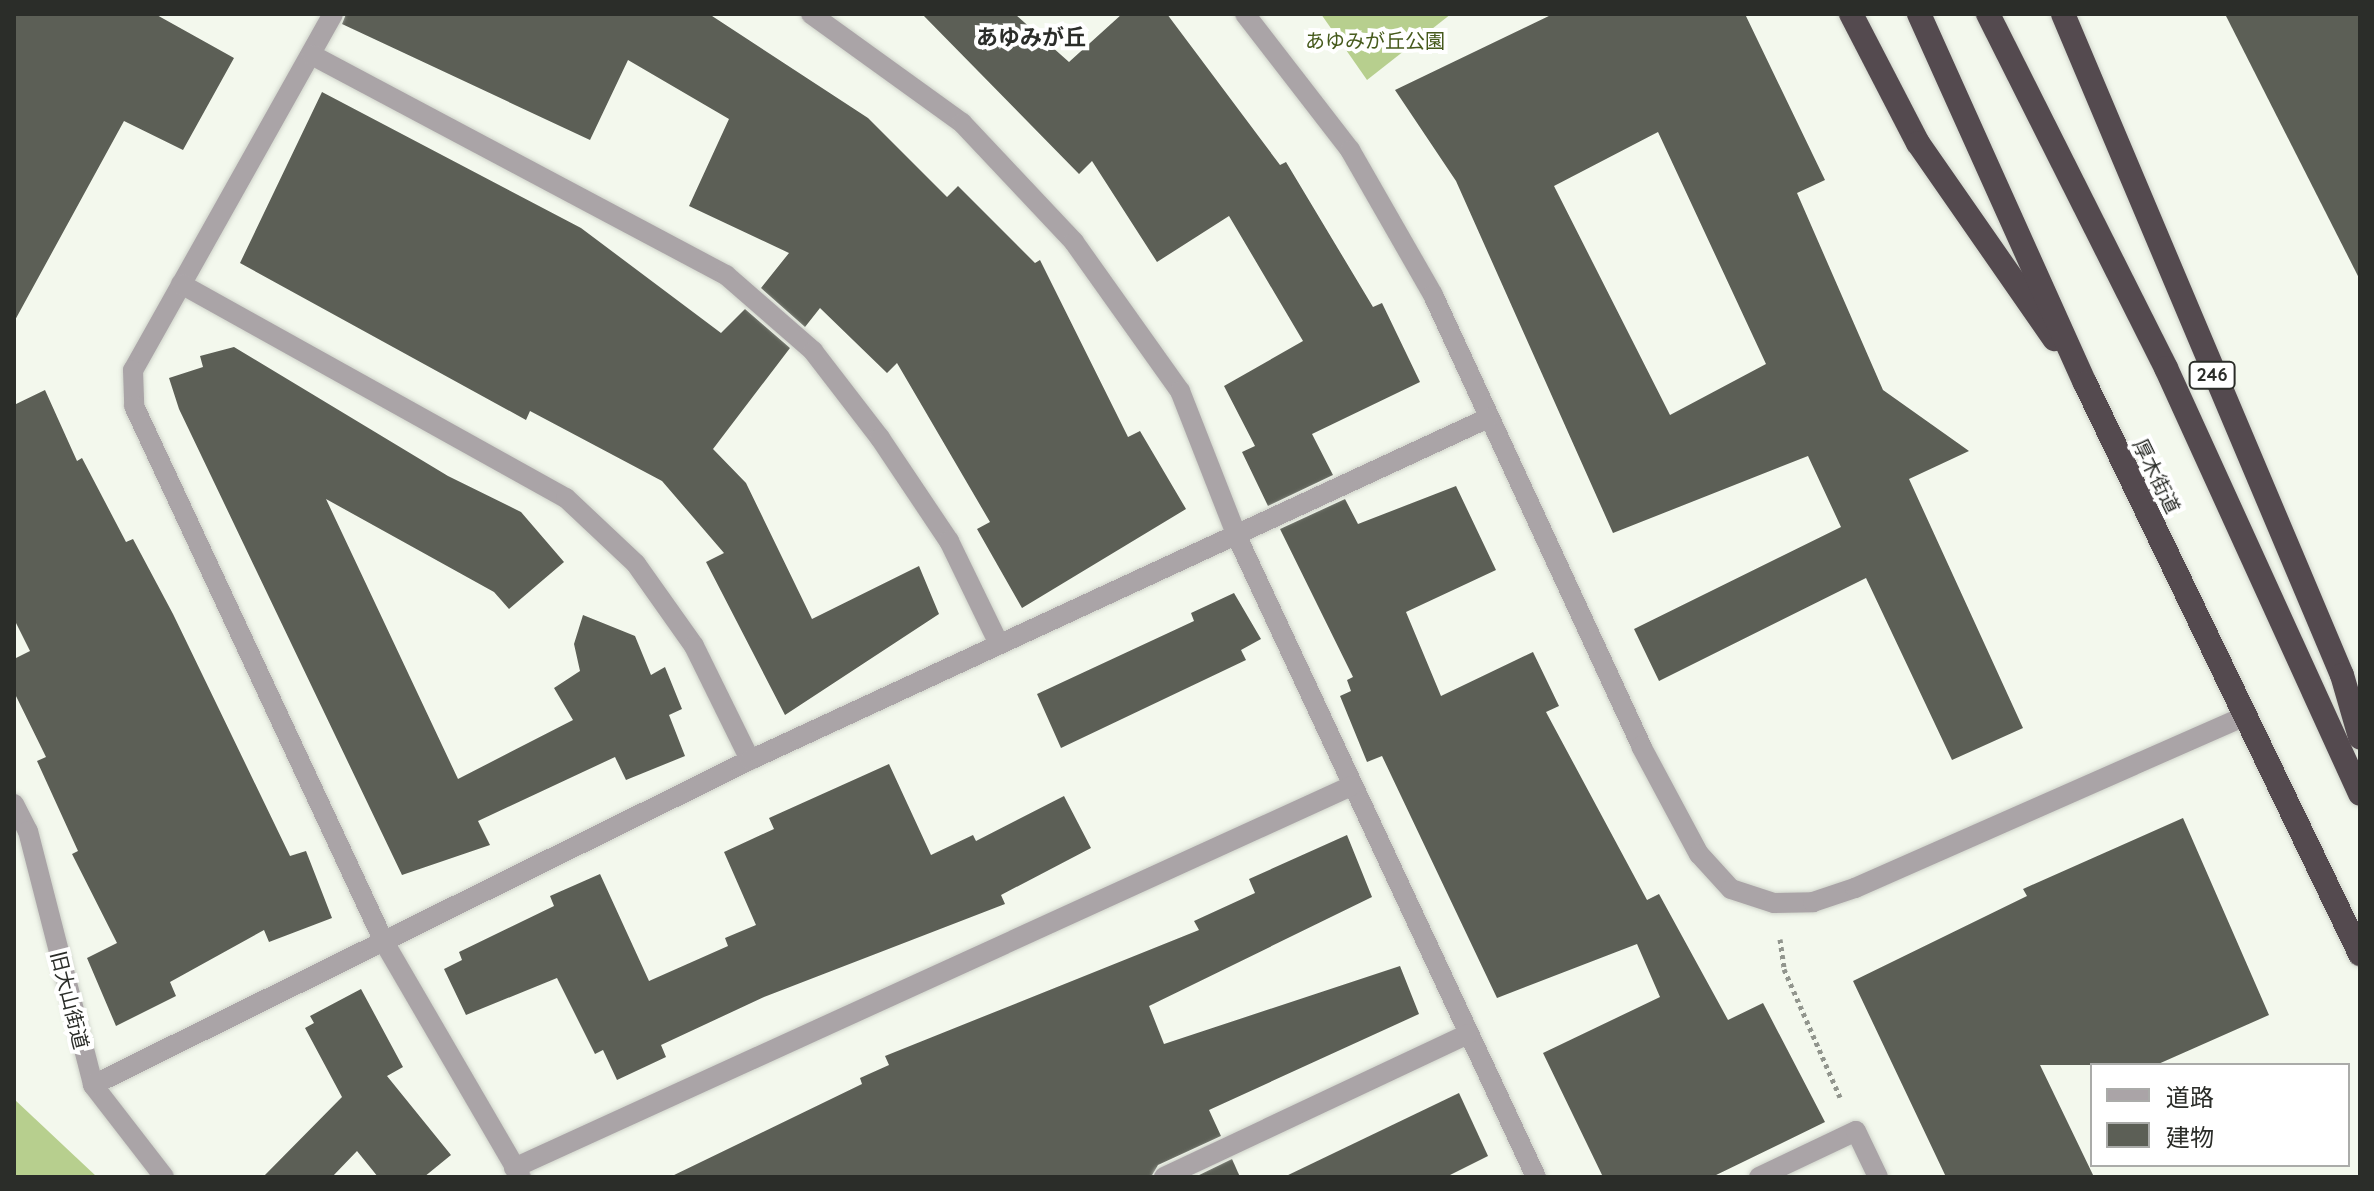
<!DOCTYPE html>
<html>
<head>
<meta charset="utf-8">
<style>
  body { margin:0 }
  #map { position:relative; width:2374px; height:1191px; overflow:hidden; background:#f3f8ed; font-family:Quicksand,"Noto Sans JP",sans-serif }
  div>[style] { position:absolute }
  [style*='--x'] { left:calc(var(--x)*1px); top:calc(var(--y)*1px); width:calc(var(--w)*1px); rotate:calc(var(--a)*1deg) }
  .green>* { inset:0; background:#b7cf8e }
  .building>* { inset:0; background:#5c5f56 }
  .path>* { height:5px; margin-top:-2.5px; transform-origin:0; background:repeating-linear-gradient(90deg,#91958d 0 4px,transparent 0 8px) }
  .roads { filter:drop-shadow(0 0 2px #cfd3ca) drop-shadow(0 0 2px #cfd3ca) }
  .minor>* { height:20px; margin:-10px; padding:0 10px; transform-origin:10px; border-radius:10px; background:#aaa4a7 }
  .highway>* { height:24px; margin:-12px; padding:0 12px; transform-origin:12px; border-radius:12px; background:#544a4f }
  span { translate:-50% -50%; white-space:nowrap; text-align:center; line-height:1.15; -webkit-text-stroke:8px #fff; paint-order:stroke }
  .shield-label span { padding:2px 6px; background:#fff; border:2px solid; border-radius:6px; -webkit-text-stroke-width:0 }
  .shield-label { font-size:18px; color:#2b2d29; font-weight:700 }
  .park-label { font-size:20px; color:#465a1c }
  .street-label { font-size:20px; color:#2b2d29 }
  .neighbourhood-label { font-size:22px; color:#2b2d29; font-weight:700 }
  .frame { position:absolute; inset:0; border:16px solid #2b2d29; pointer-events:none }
  .legend { position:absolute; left:2090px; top:1063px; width:260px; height:104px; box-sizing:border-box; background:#fff; border:2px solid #aaaba9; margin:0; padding:10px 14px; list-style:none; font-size:24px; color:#2b2d29 }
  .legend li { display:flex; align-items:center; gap:16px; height:40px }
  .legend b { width:40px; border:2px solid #aaaba9 }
</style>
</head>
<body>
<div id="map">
  <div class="green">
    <i style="clip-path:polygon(1321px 14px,1451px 14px,1367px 80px)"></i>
    <i style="clip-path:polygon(14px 1099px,97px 1177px,14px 1177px)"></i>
  </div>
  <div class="building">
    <i style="clip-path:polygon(14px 14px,155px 14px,234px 58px,183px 150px,124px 121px,14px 322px)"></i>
    <i style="clip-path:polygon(346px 14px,709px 14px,868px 118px,947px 197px,958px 186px,1035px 263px,1040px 260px,1128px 437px,1140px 431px,1186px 509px,1022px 608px,977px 529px,990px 522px,897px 363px,887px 373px,820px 308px,805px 327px,761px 288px,789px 253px,689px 206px,729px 119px,628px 60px,590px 140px,342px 24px)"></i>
    <i style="clip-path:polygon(922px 14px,1015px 14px,1069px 62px,1122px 14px,1167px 14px,1280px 165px,1286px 162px,1373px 307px,1382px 303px,1420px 382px,1312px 434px,1333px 475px,1268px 506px,1242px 452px,1255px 446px,1224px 386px,1303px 341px,1229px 216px,1157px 262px,1092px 161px,1079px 174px)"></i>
    <i style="clip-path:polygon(evenodd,1553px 14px,1745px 14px,1825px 180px,1797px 193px,1883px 390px,1969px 451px,1909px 479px,2023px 728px,1952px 760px,1866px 578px,1659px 681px,1634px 629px,1841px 527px,1808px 456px,1613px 533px,1456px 181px,1395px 90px,1553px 14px,1658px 132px,1766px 364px,1670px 415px,1554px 186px,1658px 132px)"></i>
    <i style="clip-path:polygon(2225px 14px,2360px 14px,2360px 280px)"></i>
    <i style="clip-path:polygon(322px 92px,581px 228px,721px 333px,745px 309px,790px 348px,713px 449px,746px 483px,812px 619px,919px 566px,939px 614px,785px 715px,706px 562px,724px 553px,662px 481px,530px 411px,526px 420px,240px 263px)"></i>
    <i style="clip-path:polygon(234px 347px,448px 476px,521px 512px,564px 562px,509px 609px,494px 592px,326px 499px,458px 779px,573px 720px,554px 688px,580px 671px,574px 644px,583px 615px,635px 636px,651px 675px,665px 667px,682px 709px,669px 715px,685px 756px,626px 780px,615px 757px,478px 821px,490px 845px,402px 875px,179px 409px,169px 378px,203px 367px,200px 356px)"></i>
    <i style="clip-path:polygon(45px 390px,77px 461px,82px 458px,126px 542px,133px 539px,173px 614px,290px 856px,306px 851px,332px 918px,269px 942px,264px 930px,170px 982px,176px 996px,116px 1026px,87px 958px,117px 943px,72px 854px,78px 851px,37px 761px,46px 757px,14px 692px,14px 659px,30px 651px,14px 619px,14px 405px)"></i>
    <i style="clip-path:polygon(1456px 486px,1496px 570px,1406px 612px,1441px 696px,1533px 652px,1559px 706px,1546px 712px,1647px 900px,1659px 894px,1728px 1020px,1763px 1003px,1825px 1122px,1712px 1177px,1603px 1177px,1543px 1053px,1660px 997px,1637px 944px,1497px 998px,1382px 756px,1367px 762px,1340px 696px,1351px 691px,1347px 680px,1353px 677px,1280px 529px,1345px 499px,1358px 524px)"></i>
    <i style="clip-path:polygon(1234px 593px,1261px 639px,1241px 650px,1246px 660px,1061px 748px,1037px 694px,1194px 621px,1191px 613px)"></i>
    <i style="clip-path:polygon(889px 764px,931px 855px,973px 835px,976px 841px,1064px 796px,1091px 848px,1001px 895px,1005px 904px,764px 997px,661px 1045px,666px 1057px,617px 1080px,603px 1050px,595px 1054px,557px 978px,466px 1015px,444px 969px,462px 960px,459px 952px,554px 906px,550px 896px,600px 874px,649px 981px,728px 946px,725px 938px,756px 925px,724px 852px,774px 829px,769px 818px)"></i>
    <i style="clip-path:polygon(2183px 818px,2269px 1015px,2156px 1065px,2040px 1065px,2094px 1177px,1946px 1177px,1853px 981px,2027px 896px,2023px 889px)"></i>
    <i style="clip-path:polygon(1347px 835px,1372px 897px,1149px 1006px,1164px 1044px,1400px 966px,1419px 1014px,1209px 1110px,1221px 1136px,1158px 1165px,1151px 1177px,670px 1177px,862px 1084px,860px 1078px,889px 1065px,885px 1056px,1199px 930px,1194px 921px,1255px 893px,1249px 879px)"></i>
    <i style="clip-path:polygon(361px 989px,403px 1067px,387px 1076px,451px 1155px,424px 1177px,378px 1177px,357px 1151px,332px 1177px,263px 1177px,342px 1097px,305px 1028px,314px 1023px,310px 1016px)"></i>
    <i style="clip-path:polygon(1459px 1093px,1488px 1156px,1446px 1177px,1284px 1177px)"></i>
    <i style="clip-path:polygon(1232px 1159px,1240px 1177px,1195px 1177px)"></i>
  </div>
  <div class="path">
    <i style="--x:1780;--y:939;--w:30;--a:82"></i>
    <i style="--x:1784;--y:969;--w:140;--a:66.4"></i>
  </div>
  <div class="roads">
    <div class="minor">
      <i style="--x:333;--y:14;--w:408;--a:119.3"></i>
      <i style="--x:133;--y:370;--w:36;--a:88"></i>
      <i style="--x:134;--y:406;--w:591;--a:64.99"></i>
      <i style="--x:384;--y:942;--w:272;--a:59.8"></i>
      <i style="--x:811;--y:14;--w:186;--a:35.8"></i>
      <i style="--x:962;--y:123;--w:163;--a:46.7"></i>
      <i style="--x:1074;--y:242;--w:183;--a:54.6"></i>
      <i style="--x:1180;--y:391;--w:159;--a:68.6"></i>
      <i style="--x:1238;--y:539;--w:704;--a:64.96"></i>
      <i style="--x:1245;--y:14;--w:172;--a:52.3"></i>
      <i style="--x:1350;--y:150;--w:167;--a:60.2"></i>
      <i style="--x:1433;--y:295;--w:497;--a:65.2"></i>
      <i style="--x:1641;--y:746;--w:123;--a:61.8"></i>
      <i style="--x:1699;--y:854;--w:47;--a:47.6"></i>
      <i style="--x:1731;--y:889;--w:45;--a:18"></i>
      <i style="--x:1774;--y:903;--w:39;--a:-1"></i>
      <i style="--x:1813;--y:902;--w:44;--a:-18.4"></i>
      <i style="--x:1855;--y:888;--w:428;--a:-23.8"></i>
      <i style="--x:312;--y:55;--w:469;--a:28"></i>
      <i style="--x:726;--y:275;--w:116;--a:41.1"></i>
      <i style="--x:813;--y:351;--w:110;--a:52.4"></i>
      <i style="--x:880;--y:438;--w:124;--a:56.2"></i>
      <i style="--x:949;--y:541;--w:114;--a:64.1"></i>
      <i style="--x:181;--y:284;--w:440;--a:29.1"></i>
      <i style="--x:566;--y:498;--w:96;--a:43.3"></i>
      <i style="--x:636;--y:564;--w:100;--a:54.7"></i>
      <i style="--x:694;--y:646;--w:127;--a:63.8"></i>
      <i style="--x:14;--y:804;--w:30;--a:63"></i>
      <i style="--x:28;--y:831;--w:262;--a:75.6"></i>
      <i style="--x:93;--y:1085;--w:116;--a:52.3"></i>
      <i style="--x:93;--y:1085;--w:733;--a:-26.32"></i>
      <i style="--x:750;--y:760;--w:813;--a:-24.86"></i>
      <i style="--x:514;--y:1168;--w:920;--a:-24.53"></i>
      <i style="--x:1164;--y:1177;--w:336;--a:-25.2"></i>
      <i style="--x:1759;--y:1177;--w:107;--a:-25.4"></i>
      <i style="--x:1856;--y:1131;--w:51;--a:64.4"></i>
    </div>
    <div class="highway">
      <i style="--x:1851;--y:14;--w:145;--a:62.6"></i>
      <i style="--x:1918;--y:143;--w:239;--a:55.2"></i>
      <i style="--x:1919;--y:14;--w:405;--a:65.8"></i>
      <i style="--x:2085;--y:383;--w:634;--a:64.28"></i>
      <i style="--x:1988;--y:14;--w:396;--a:63.3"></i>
      <i style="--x:2166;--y:368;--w:468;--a:65.5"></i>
      <i style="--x:2063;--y:14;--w:717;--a:67.12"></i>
      <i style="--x:2342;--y:675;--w:65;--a:73.8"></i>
    </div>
  </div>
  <div class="shield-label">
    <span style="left:2212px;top:375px">246</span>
  </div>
  <div class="park-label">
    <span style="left:1375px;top:40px">あゆみが丘公園</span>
  </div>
  <div class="street-label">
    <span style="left:2157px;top:476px;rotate:64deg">厚木街道</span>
    <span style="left:70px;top:1000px;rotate:76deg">旧大山街道</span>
  </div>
  <div class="neighbourhood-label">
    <span style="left:1031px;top:38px">あゆみが丘</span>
  </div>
  <div class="frame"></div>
  <ul class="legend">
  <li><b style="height:10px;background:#aaa4a7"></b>道路</li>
  <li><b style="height:22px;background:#5c5f56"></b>建物</li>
  </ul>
</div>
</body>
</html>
